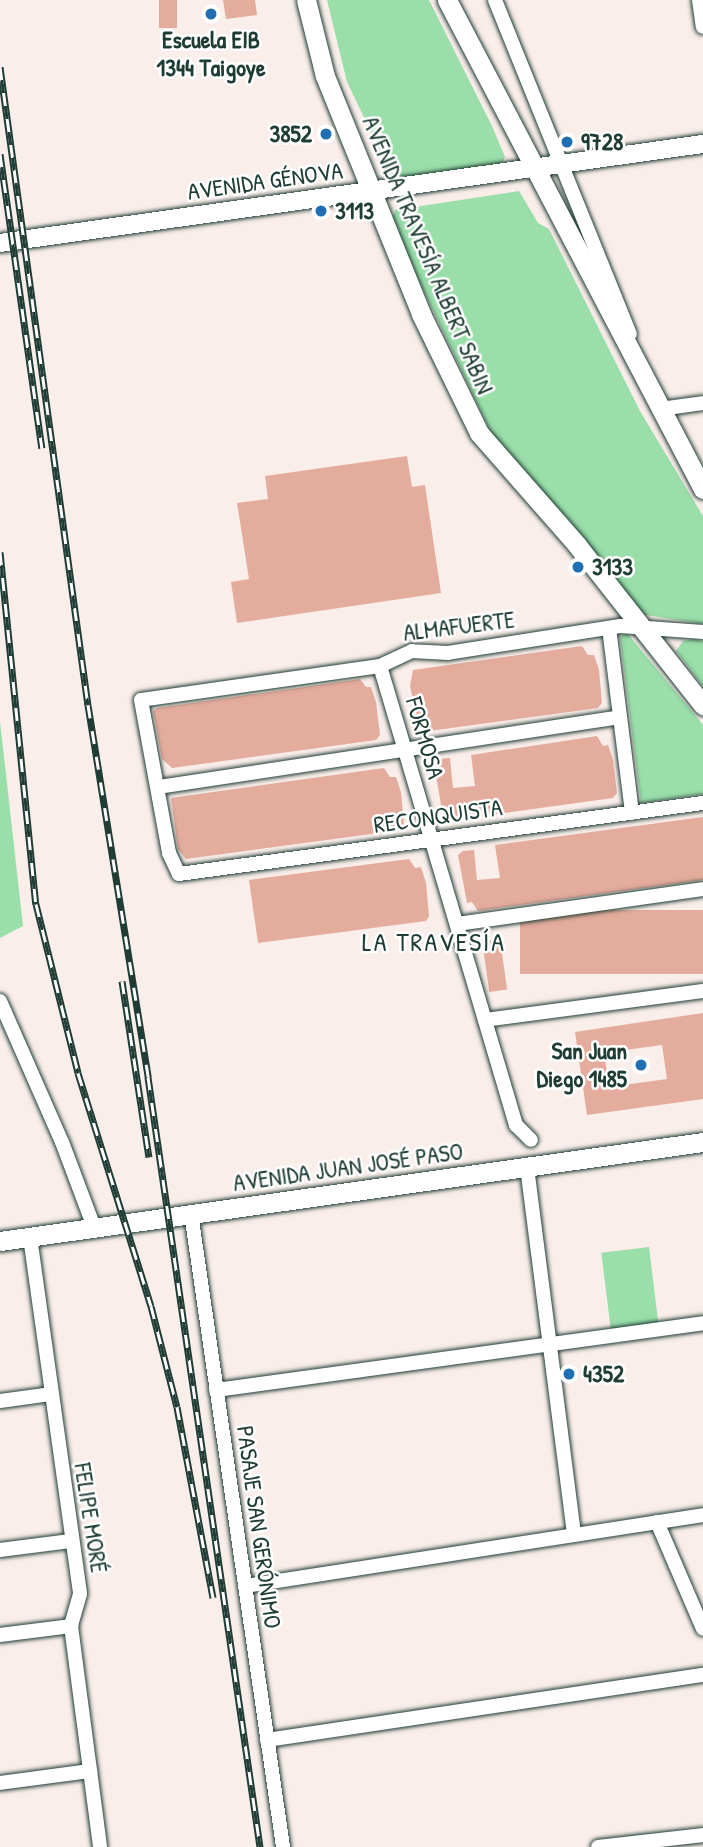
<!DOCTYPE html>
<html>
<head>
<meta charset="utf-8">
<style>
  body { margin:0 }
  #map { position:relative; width:703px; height:1847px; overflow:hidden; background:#faeeeb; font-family:"Patrick Hand",sans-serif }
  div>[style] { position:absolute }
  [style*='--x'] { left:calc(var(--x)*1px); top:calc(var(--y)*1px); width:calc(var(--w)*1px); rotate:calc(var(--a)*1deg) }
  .green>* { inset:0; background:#9adeaa; transform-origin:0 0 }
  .building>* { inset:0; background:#e4ac9d; transform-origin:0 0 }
  .roads { filter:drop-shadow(0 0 2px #1f3d34) drop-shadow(0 0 2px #1f3d34) }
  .minor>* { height:14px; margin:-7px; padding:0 7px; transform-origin:7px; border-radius:7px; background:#fff }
  .tertiary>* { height:18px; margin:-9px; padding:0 9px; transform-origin:9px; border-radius:9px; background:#fff }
  .secondary>* { height:19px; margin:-9.5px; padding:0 9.5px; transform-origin:9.5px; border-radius:9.5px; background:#fff }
  .rail>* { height:7px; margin-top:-3.5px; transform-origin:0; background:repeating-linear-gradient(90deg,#fff 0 13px,#1f3d34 0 26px); box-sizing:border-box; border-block:2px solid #1f3d34 }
  .dots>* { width:19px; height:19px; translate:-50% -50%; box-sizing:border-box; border:4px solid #fff; border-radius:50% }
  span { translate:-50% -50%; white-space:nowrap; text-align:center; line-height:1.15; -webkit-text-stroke:5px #fff; paint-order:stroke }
  .poi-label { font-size:24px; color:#1f3d34; font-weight:700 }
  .right { translate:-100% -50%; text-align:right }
  .left { translate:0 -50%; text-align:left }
  .street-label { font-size:24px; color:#1f3d34 }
  .neighbourhood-label { font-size:26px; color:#1f3d34; letter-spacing:2px }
</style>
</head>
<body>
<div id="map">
  <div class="green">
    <i style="clip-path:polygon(327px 0,429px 0,492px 126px,505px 157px,502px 164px,394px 180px,347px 82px)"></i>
    <i style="clip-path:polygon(519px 191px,538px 223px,549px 229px,640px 411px,703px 516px,703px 624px,640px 614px,491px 432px,391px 222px,395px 210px)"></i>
    <i style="clip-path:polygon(627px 633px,703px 725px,703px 794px,641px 803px,620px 637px)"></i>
    <i style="clip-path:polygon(693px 639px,703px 641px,703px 686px,676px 651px,683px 641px)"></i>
    <i style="clip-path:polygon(0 721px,23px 926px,0 938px)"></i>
    <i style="left:649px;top:1247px;width:78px;height:48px;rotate:83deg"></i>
  </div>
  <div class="building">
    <i style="left:159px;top:0;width:18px;height:28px"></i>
    <i style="clip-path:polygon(223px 0,255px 0,257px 15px,226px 19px)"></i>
    <i style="clip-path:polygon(407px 456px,412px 487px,425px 485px,441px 593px,237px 623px,231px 582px,249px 579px,237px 503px,268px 499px,265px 476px)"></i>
    <i style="clip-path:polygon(582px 646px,588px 655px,594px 655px,599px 670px,602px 703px,598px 708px,429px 731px,423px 721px,418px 722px,410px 686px,413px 670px)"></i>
    <i style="clip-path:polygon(360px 679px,366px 687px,371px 687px,376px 702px,380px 735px,376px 740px,172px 768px,162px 759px,153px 711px,157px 708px)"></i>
    <i style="clip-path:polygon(597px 736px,603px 746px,608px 745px,613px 760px,617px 793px,613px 798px,454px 820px,448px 810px,442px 811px,434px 763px,438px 759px,450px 758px,453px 788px,475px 786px,471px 755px)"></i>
    <i style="clip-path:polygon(384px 768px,390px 777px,396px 777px,401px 792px,404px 825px,401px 830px,186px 859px,178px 849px,171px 798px)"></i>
    <i style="clip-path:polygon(703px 817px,703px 880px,478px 911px,472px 902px,467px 903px,458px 855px,463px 851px,474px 850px,477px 880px,500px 878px,495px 845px)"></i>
    <i style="clip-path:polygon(409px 859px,415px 868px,421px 867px,426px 883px,429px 916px,426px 921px,258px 943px,249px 880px)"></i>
    <i style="left:703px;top:910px;width:64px;height:183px;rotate:90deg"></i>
    <i style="left:500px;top:939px;width:51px;height:18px;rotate:82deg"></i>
    <i style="clip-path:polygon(evenodd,703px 1013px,703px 1099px,587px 1115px,575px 1032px,703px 1013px,662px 1045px,667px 1079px,609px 1087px,604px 1053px,662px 1045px)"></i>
  </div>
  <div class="roads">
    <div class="minor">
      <i style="--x:495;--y:0;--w:360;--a:68"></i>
      <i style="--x:699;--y:0;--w:27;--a:82"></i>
      <i style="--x:660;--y:409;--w:43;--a:-7.9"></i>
      <i style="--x:609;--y:628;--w:186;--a:82.9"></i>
      <i style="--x:703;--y:632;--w:83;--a:-175.9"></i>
      <i style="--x:620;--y:626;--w:174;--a:171.1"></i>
      <i style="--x:448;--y:653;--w:36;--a:-177"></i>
      <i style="--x:412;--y:651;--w:35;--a:155"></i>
      <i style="--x:380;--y:666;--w:241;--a:171.9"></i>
      <i style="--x:141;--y:700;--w:156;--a:79.6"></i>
      <i style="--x:169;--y:853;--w:23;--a:65"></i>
      <i style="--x:179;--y:874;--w:529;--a:-7.72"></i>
      <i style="--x:380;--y:666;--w:479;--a:73.5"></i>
      <i style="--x:516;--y:1125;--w:21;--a:45"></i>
      <i style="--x:158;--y:787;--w:467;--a:-8.6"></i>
      <i style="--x:457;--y:924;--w:248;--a:-8.1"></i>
      <i style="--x:0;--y:1001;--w:154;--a:66.3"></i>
      <i style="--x:62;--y:1142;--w:91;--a:69.4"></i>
      <i style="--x:485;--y:1020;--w:220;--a:-7.6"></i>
      <i style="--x:527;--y:1167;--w:371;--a:82.7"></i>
      <i style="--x:191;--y:1213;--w:641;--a:81.74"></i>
      <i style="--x:30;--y:1237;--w:360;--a:82"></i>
      <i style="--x:80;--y:1594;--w:33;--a:106"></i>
      <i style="--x:71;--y:1626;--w:223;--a:82.5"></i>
      <i style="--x:216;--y:1390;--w:492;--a:-7.8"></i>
      <i style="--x:0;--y:1401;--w:51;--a:-7.8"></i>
      <i style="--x:657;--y:1522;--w:116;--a:66.7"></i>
      <i style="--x:0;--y:1550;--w:71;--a:-7.3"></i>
      <i style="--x:245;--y:1586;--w:463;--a:-8.8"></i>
      <i style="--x:0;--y:1635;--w:72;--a:-7.2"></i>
      <i style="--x:267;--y:1740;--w:441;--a:-8.5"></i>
      <i style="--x:0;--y:1783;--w:91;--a:-7.6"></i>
      <i style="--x:598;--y:1847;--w:106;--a:-6.5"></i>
    </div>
    <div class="tertiary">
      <i style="--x:0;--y:243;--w:710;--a:-8.02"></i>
    </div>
    <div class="secondary">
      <i style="--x:306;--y:0;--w:78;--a:76"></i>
      <i style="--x:325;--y:76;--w:257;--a:68"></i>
      <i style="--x:421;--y:314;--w:132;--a:64"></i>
      <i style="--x:479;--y:433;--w:149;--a:48.8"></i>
      <i style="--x:577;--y:545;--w:204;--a:51.8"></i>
      <i style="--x:447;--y:0;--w:552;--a:62.37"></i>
      <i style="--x:0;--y:1241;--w:710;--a:-8.02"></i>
    </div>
  </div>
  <div class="rail">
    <i style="--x:0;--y:67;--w:644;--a:82.15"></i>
    <i style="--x:88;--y:705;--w:377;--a:80.8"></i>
    <i style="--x:148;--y:1077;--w:778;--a:81.72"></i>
    <i style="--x:0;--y:154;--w:297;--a:81.9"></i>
    <i style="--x:0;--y:552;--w:354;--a:84.2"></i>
    <i style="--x:36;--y:904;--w:174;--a:76"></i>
    <i style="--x:78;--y:1073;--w:244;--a:72.6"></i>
    <i style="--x:151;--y:1306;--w:104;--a:75.6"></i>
    <i style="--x:177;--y:1407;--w:194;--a:79.3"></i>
    <i style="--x:122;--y:981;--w:178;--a:81.3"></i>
  </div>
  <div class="dots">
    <i style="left:211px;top:14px;background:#1f6fb2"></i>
    <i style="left:326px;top:134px;background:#1f6fb2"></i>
    <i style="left:567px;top:142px;background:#1f6fb2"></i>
    <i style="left:321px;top:211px;background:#1f6fb2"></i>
    <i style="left:578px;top:567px;background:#1f6fb2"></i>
    <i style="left:641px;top:1065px;background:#1f6fb2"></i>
    <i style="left:569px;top:1374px;background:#1f6fb2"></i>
  </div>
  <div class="poi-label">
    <span style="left:211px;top:54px">Escuela EIB<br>1344 Taigoye</span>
    <span class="right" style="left:312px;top:134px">3852</span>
    <span class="left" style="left:581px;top:142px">9728</span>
    <span class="left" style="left:335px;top:211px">3113</span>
    <span class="left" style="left:592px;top:567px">3133</span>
    <span class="right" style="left:627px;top:1065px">San Juan<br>Diego 1485</span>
    <span class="left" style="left:583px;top:1374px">4352</span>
  </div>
  <div class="street-label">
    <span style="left:265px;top:181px;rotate:-8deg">AVENIDA GÉNOVA</span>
    <span style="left:428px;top:255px;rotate:67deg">AVENIDA TRAVESÍA ALBERT SABIN</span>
    <span style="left:459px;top:626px;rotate:-7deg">ALMAFUERTE</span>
    <span style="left:425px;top:738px;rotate:74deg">FORMOSA</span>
    <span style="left:438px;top:816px;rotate:-8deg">RECONQUISTA</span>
    <span style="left:348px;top:1167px;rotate:-8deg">AVENIDA JUAN JOSÉ PASO</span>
    <span style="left:91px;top:1518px;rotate:81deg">FELIPE MORÉ</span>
    <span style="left:259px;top:1527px;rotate:82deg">PASAJE SAN GERÓNIMO</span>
  </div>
  <div class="neighbourhood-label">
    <span style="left:434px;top:942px">LA TRAVESÍA</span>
  </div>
</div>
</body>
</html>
